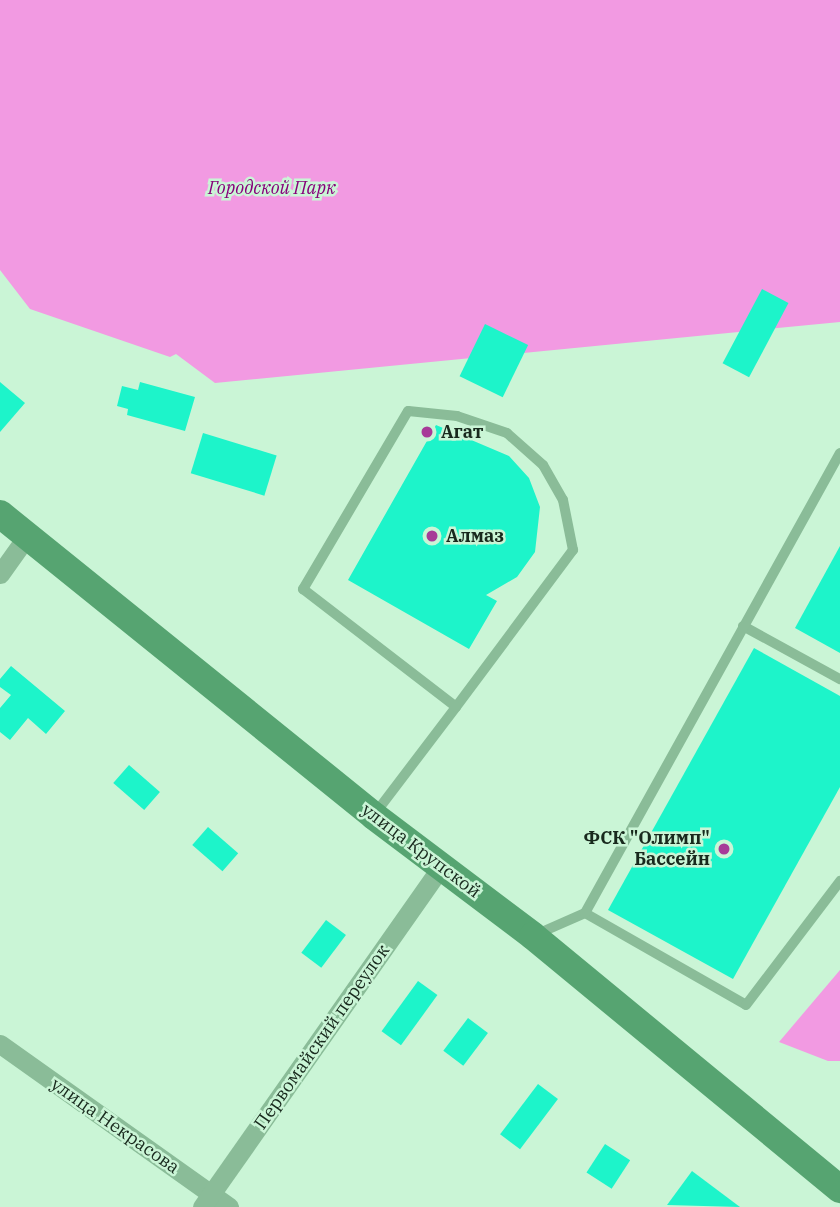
<!DOCTYPE html>
<html>
<head>
<meta charset="utf-8">
<style>
  body { margin:0 }
  #map { position:relative; width:840px; height:1207px; overflow:hidden; background:#caf5d6; font-family:"IBM Plex Serif",serif }
  div>[style] { position:absolute }
  [style*='--x'] { left:calc(var(--x)*1px); top:calc(var(--y)*1px); width:calc(var(--w)*1px); rotate:calc(var(--a)*1deg) }
  .green>* { inset:0; background:#f29ae2 }
  .building>* { inset:0; background:#1df4ca; transform-origin:0 0 }
  .lane>* { height:10px; margin:-5px; padding:0 5px; transform-origin:5px; border-radius:5px; background:#8abc98 }
  .street>* { height:19px; margin:-9.5px; padding:0 9.5px; transform-origin:9.5px; border-radius:9.5px; background:#8abc98 }
  .secondary>* { height:28px; margin:-14px; padding:0 14px; transform-origin:14px; border-radius:14px; background:#56a471 }
  .dots>* { width:19px; height:19px; translate:-50% -50%; box-sizing:border-box; border:4px solid #caf5d6; border-radius:50% }
  span { translate:-50% -50%; white-space:nowrap; text-align:center; line-height:1.15; -webkit-text-stroke:5px #caf5d6; paint-order:stroke }
  .park-label { font-size:18px; color:#87017a; font-style:italic }
  .poi-label { font-size:18px; color:#18291d; font-weight:700 }
  .left { translate:0 -50%; text-align:left }
  .right { translate:-100% -50%; text-align:right }
  .street-label { font-size:18px; color:#18291d }
</style>
</head>
<body>
<div id="map">
  <div class="green">
    <i style="clip-path:polygon(0 0,840px 0,840px 322px,215px 383px,176px 354px,170px 357px,30px 309px,0 270px)"></i>
    <i style="clip-path:polygon(840px 970px,840px 1061px,828px 1061px,779px 1042px)"></i>
  </div>
  <div class="building">
    <i style="left:762px;top:289px;width:30px;height:84px;rotate:28deg"></i>
    <i style="left:485px;top:324px;width:48px;height:58px;rotate:26deg"></i>
    <i style="clip-path:polygon(0 382px,25px 403px,0 432px)"></i>
    <i style="clip-path:polygon(140px 382px,195px 397px,185px 431px,127px 415px,128px 409px,117px 406px,122px 386px,138px 390px)"></i>
    <i style="clip-path:polygon(436px 425px,509px 456px,529px 478px,540px 507px,535px 552px,517px 577px,486px 595px,497px 601px,469px 649px,348px 580px)"></i>
    <i style="left:203px;top:433px;width:77px;height:42px;rotate:17deg"></i>
    <i style="clip-path:polygon(840px 546px,840px 653px,795px 628px)"></i>
    <i style="clip-path:polygon(754px 648px,840px 696px,840px 787px,733px 979px,608px 910px)"></i>
    <i style="clip-path:polygon(11px 666px,65px 711px,46px 734px,28px 718px,10px 740px,0 732px,0 708px,11px 695px,0 687px,0 679px)"></i>
    <i style="left:129px;top:765px;width:41px;height:24px;rotate:41deg"></i>
    <i style="left:208px;top:827px;width:40px;height:24px;rotate:41deg"></i>
    <i style="left:326px;top:920px;width:25px;height:41px;rotate:37deg"></i>
    <i style="left:418px;top:981px;width:24px;height:62px;rotate:36deg"></i>
    <i style="left:468px;top:1018px;width:25px;height:41px;rotate:37deg"></i>
    <i style="left:538px;top:1084px;width:25px;height:63px;rotate:37deg"></i>
    <i style="left:605px;top:1144px;width:30px;height:34px;rotate:33deg"></i>
    <i style="clip-path:polygon(692px 1171px,740px 1207px,667px 1205px)"></i>
  </div>
  <div class="lane">
    <i style="--x:743;--y:626;--w:111;--a:28.7"></i>
    <i style="--x:374;--y:815;--w:136;--a:-52.8"></i>
    <i style="--x:456;--y:707;--w:196;--a:-53.3"></i>
    <i style="--x:573;--y:550;--w:51;--a:-101.3"></i>
    <i style="--x:563;--y:500;--w:40;--a:-119.7"></i>
    <i style="--x:543;--y:465;--w:48;--a:-138.4"></i>
    <i style="--x:507;--y:433;--w:53;--a:-161.2"></i>
    <i style="--x:457;--y:416;--w:49;--a:-174.2"></i>
    <i style="--x:408;--y:411;--w:207;--a:120.5"></i>
    <i style="--x:303;--y:589;--w:193;--a:37.6"></i>
    <i style="--x:585;--y:913;--w:185;--a:29.7"></i>
    <i style="--x:746;--y:1005;--w:156;--a:-52.8"></i>
    <i style="--x:535;--y:935;--w:55;--a:-23.7"></i>
    <i style="--x:585;--y:913;--w:526;--a:-61"></i>
  </div>
  <div class="street">
    <i style="--x:0;--y:574;--w:47;--a:-54.6"></i>
    <i style="--x:0;--y:1044;--w:281;--a:35.4"></i>
    <i style="--x:202;--y:1207;--w:416;--a:-54.9"></i>
  </div>
  <div class="secondary">
    <i style="--x:0;--y:514;--w:481;--a:38.9"></i>
    <i style="--x:374;--y:816;--w:199;--a:37"></i>
    <i style="--x:533;--y:936;--w:398;--a:39.5"></i>
  </div>
  <div class="dots">
    <i style="left:427px;top:432px;background:#a73a98"></i>
    <i style="left:432px;top:536px;background:#a73a98"></i>
    <i style="left:724px;top:849px;background:#a73a98"></i>
  </div>
  <div class="park-label">
    <span style="left:272px;top:188px">Городской Парк</span>
  </div>
  <div class="poi-label">
    <span class="left" style="left:441px;top:432px">Агат</span>
    <span class="left" style="left:446px;top:536px">Алмаз</span>
    <span class="right" style="left:710px;top:849px">ФСК "Олимп"<br>Бассейн</span>
  </div>
  <div class="street-label">
    <span style="left:421px;top:851px;rotate:37deg">улица Крупской</span>
    <span style="left:322px;top:1037px;rotate:-55deg">Первомайский переулок</span>
    <span style="left:115px;top:1126px;rotate:35deg">улица Некрасова</span>
  </div>
</div>
</body>
</html>
